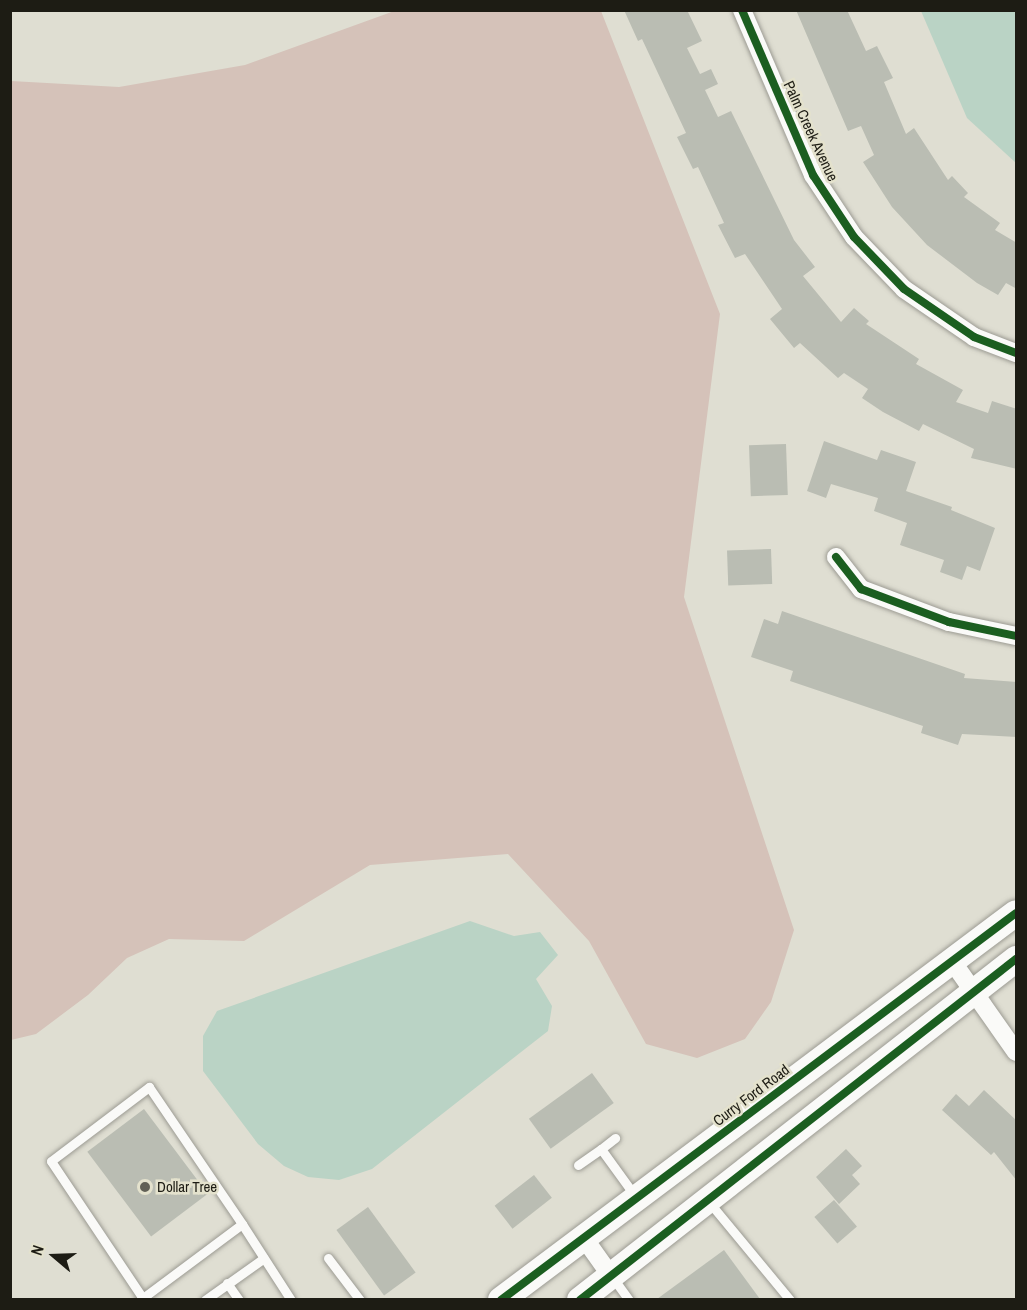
<!DOCTYPE html>
<html>
<head>
<meta charset="utf-8">
<style>
  body { margin:0 }
  #map { position:relative; width:1027px; height:1310px; overflow:hidden; background:#dfded2; font-family:"Archivo Narrow",sans-serif }
  div>[style] { position:absolute }
  [style*='--x'] { left:calc(var(--x)*1px); top:calc(var(--y)*1px); width:calc(var(--w)*1px); rotate:calc(var(--a)*1deg) }
  .green>* { inset:0; background:#d5c2b9 }
  .water>* { inset:0; background:#bad3c5 }
  .building>* { inset:0; background:#babdb3; transform-origin:0 0 }
  .roads { filter:drop-shadow(0 0 2px #9c9b93) drop-shadow(0 0 2px #9c9b93) }
  .lane>* { height:9px; margin:-4.5px; padding:0 4.5px; transform-origin:4.5px; border-radius:4.5px; background:#fafaf8 }
  .street>* { height:18px; margin:-9px; padding:0 9px; transform-origin:9px; border-radius:9px; background:#fafaf8 }
  .secondary>* { height:26px; margin:-13px; padding:0 13px; transform-origin:13px; border-radius:13px; background:#fafaf8 }
  .cycleway>* { height:8px; margin:-4px; padding:0 4px; transform-origin:4px; border-radius:4px; background:#1b5e20 }
  .dots>* { width:16px; height:16px; translate:-50% -50%; box-sizing:border-box; border:3px solid #e4e2cd; border-radius:50% }
  span { translate:-50% -50%; white-space:nowrap; text-align:center; line-height:1.15; -webkit-text-stroke:5px #e4e2cd; paint-order:stroke }
  .street-label { font-size:15px; color:#1d1c14 }
  .poi-label { font-size:15px; color:#1d1c14 }
  .left { translate:0 -50%; text-align:left }
  .frame { position:absolute; inset:0; border:12px solid #1d1c14; pointer-events:none }
  .north { position:absolute; left:24px; top:1226px; width:60px; height:60px; -webkit-text-stroke:4px #e4e2cd; paint-order:stroke; rotate:289deg; font-size:16px; font-weight:700; line-height:24px; text-align:center; color:#1d1c14 }
  .north::after { content:''; display:block; margin:auto; width:21px; height:27px; background:#1d1c14; clip-path:polygon(50% 0,100% 100%,50% 72%,0 100%) }
</style>
</head>
<body>
<div id="map">
  <div class="green">
    <i style="clip-path:polygon(397px 10px,601px 11px,720px 314px,684px 597px,794px 930px,771px 1002px,745px 1039px,697px 1058px,646px 1044px,589px 941px,508px 854px,370px 865px,244px 941px,169px 939px,127px 958px,88px 995px,36px 1034px,11px 1040px,11px 81px,119px 87px,245px 65px)"></i>
  </div>
  <div class="water">
    <i style="clip-path:polygon(921px 11px,1016px 11px,1016px 163px,967px 118px)"></i>
    <i style="clip-path:polygon(470px 921px,514px 936px,540px 932px,558px 955px,536px 979px,552px 1006px,548px 1031px,372px 1169px,339px 1180px,308px 1177px,284px 1166px,258px 1144px,203px 1071px,203px 1036px,217px 1011px)"></i>
  </div>
  <div class="building">
    <i style="clip-path:polygon(624px 10px,687px 10px,702px 41px,687px 48px,700px 74px,711px 69px,718px 84px,705px 90px,718px 117px,731px 111px,794px 240px,815px 267px,803px 276px,841px 322px,854px 308px,869px 321px,866px 324px,919px 359px,916px 364px,963px 390px,956px 402px,988px 413px,992px 401px,1017px 409px,1017px 469px,971px 458px,974px 449px,923px 424px,919px 431px,883px 412px,862px 398px,868px 389px,844px 373px,838px 378px,800px 343px,794px 348px,770px 319px,782px 309px,745px 254px,735px 258px,718px 225px,724px 223px,698px 167px,693px 169px,677px 137px,686px 133px,642px 39px,638px 41px)"></i>
    <i style="clip-path:polygon(796px 10px,847px 10px,866px 51px,877px 46px,893px 78px,884px 82px,906px 134px,914px 128px,948px 180px,952px 176px,968px 193px,964px 197px,1000px 223px,995px 230px,1017px 243px,1017px 289px,1006px 283px,998px 295px,977px 283px,927px 245px,892px 207px,863px 162px,874px 155px,861px 126px,848px 131px)"></i>
    <i style="clip-path:polygon(824px 441px,877px 460px,881px 450px,916px 462px,906px 491px,952px 507px,951px 510px,995px 528px,980px 571px,967px 566px,962px 580px,940px 572px,944px 560px,900px 545px,907px 523px,874px 511px,878px 498px,831px 484px,826px 498px,807px 491px)"></i>
    <i style="left:786px;top:444px;width:51px;height:37px;rotate:88deg"></i>
    <i style="left:771px;top:549px;width:35px;height:44px;rotate:88deg"></i>
    <i style="clip-path:polygon(782px 611px,965px 674px,964px 678px,1017px 682px,1017px 737px,962px 734px,958px 745px,921px 733px,923px 726px,790px 681px,793px 671px,751px 657px,764px 619px,778px 624px)"></i>
    <i style="left:592px;top:1073px;width:37px;height:78px;rotate:54deg"></i>
    <i style="clip-path:polygon(984px 1090px,1017px 1121px,1017px 1181px,994px 1152px,991px 1155px,942px 1110px,956px 1094px,969px 1106px)"></i>
    <i style="left:144px;top:1109px;width:106px;height:71px;rotate:53deg"></i>
    <i style="clip-path:polygon(846px 1149px,862px 1166px,852px 1175px,860px 1184px,839px 1204px,816px 1177px)"></i>
    <i style="left:534px;top:1175px;width:29px;height:50px;rotate:52deg"></i>
    <i style="left:834px;top:1200px;width:35px;height:26px;rotate:49deg"></i>
    <i style="left:368px;top:1207px;width:81px;height:39px;rotate:54deg"></i>
    <i style="clip-path:polygon(724px 1250px,760px 1299px,657px 1299px)"></i>
  </div>
  <div class="roads">
    <div class="lane">
      <i style="--x:601;--y:1149;--w:18;--a:-38"></i>
      <i style="--x:578;--y:1165;--w:28;--a:-35"></i>
      <i style="--x:601;--y:1149;--w:58;--a:54.1"></i>
      <i style="--x:709;--y:1202;--w:127;--a:50.4"></i>
      <i style="--x:328;--y:1258;--w:53;--a:52.7"></i>
      <i style="--x:613;--y:1278;--w:27;--a:54"></i>
      <i style="--x:227;--y:1283;--w:21;--a:55"></i>
      <i style="--x:140;--y:1300;--w:127;--a:-36.7"></i>
      <i style="--x:242;--y:1224;--w:90;--a:57.2"></i>
      <i style="--x:144;--y:1300;--w:167;--a:-123.8"></i>
      <i style="--x:51;--y:1161;--w:123;--a:-37.1"></i>
      <i style="--x:149;--y:1087;--w:166;--a:55.8"></i>
      <i style="--x:205;--y:1300;--w:72;--a:-35.4"></i>
    </div>
    <div class="street">
      <i style="--x:742;--y:10;--w:180;--a:66.7"></i>
      <i style="--x:813;--y:175;--w:74;--a:56.5"></i>
      <i style="--x:854;--y:237;--w:72;--a:46.1"></i>
      <i style="--x:904;--y:289;--w:85;--a:34.4"></i>
      <i style="--x:974;--y:337;--w:45;--a:20.9"></i>
      <i style="--x:836;--y:557;--w:41;--a:52"></i>
      <i style="--x:861;--y:589;--w:94;--a:20.6"></i>
      <i style="--x:949;--y:622;--w:68;--a:11.8"></i>
      <i style="--x:952;--y:961;--w:111;--a:54.9"></i>
      <i style="--x:584;--y:1238;--w:47;--a:54.6"></i>
    </div>
    <div class="secondary">
      <i style="--x:501;--y:1300;--w:644;--a:-36.92"></i>
      <i style="--x:580;--y:1300;--w:554;--a:-38.03"></i>
    </div>
  </div>
  <div class="cycleway">
    <i style="--x:742;--y:10;--w:180;--a:66.7"></i>
    <i style="--x:813;--y:175;--w:74;--a:56.5"></i>
    <i style="--x:854;--y:237;--w:72;--a:46.1"></i>
    <i style="--x:904;--y:289;--w:85;--a:34.4"></i>
    <i style="--x:974;--y:337;--w:45;--a:20.9"></i>
    <i style="--x:836;--y:557;--w:41;--a:52"></i>
    <i style="--x:861;--y:589;--w:94;--a:20.6"></i>
    <i style="--x:949;--y:622;--w:68;--a:11.8"></i>
    <i style="--x:501;--y:1300;--w:644;--a:-36.92"></i>
    <i style="--x:580;--y:1300;--w:554;--a:-38.03"></i>
  </div>
  <div class="dots">
    <i style="left:145px;top:1187px;background:#616056"></i>
  </div>
  <div class="street-label">
    <span style="left:811px;top:131px;rotate:65deg">Palm Creek Avenue</span>
    <span style="left:751px;top:1095px;rotate:-37deg">Curry Ford Road</span>
  </div>
  <div class="poi-label">
    <span class="left" style="left:157px;top:1187px">Dollar Tree</span>
  </div>
  <div class="frame"></div>
  <div class="north">N</div>
</div>
</body>
</html>
